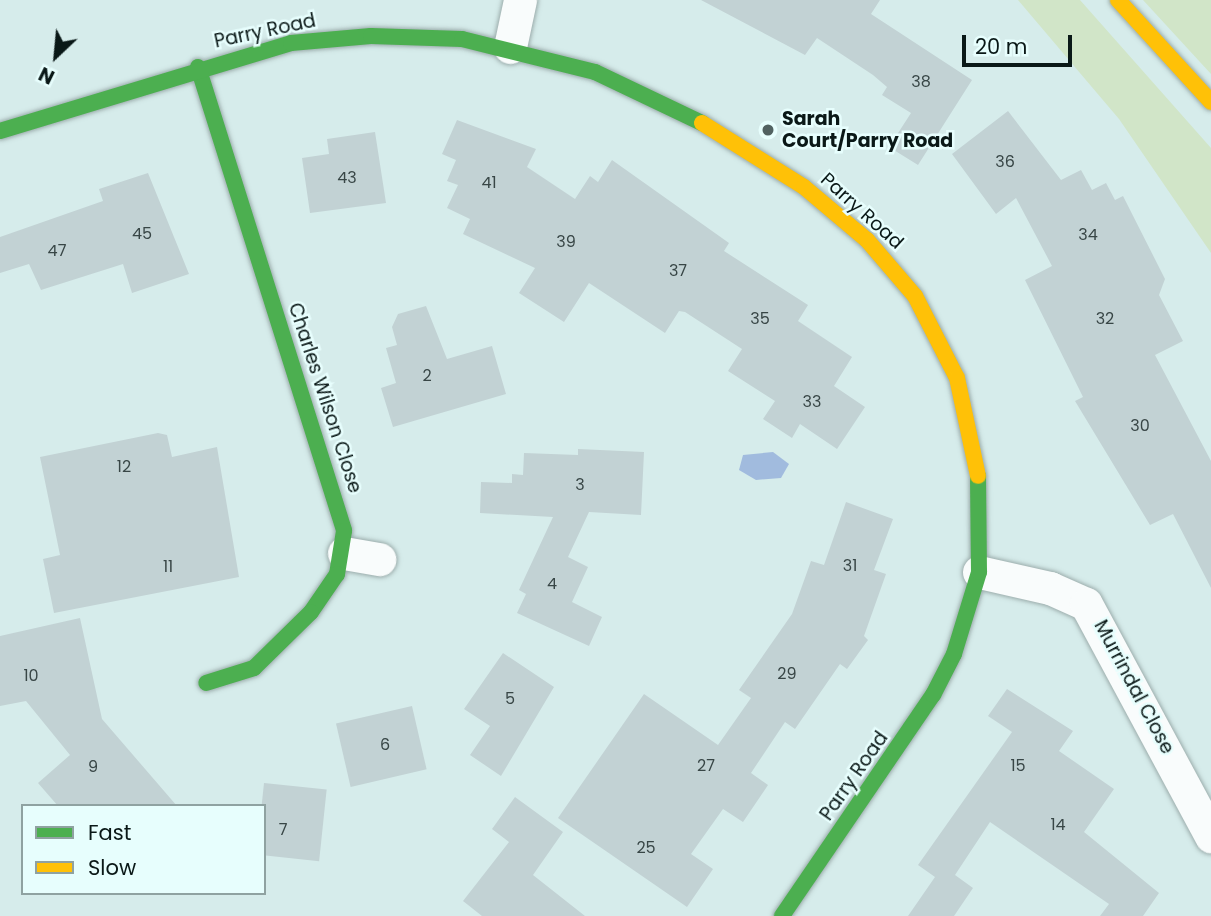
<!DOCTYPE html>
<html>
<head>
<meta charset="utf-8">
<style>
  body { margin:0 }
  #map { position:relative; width:1211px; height:916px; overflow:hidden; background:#d6eceb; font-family:Poppins,sans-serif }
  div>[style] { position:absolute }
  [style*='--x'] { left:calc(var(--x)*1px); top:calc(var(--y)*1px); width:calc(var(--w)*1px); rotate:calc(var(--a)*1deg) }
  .green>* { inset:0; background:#d1e5c8 }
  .water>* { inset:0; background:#a1bbde }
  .building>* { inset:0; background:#c2d2d4; transform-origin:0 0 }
  .roads { filter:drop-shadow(0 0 2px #9cadac) drop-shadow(0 0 2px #9cadac) }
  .street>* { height:33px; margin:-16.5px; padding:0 16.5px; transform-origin:16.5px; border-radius:16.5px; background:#f9fcfc }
  .fast>* { height:16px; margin:-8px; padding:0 8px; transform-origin:8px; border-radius:8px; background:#4caf50 }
  .slow>* { height:16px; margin:-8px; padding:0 8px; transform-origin:8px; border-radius:8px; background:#ffc107 }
  .dots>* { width:19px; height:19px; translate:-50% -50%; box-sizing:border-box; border:4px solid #e7fefd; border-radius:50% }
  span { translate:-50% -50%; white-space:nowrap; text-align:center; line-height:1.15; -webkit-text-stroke:5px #e7fefd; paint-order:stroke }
  .number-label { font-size:16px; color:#384646 }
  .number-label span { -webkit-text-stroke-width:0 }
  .street-label { font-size:19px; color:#0a1817 }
  .poi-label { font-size:19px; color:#0a1817; font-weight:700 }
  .left { translate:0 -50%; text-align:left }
  .legend { position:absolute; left:21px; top:804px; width:245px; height:91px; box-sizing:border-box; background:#e7fefd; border:2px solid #8fa2a1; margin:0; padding:9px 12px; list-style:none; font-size:21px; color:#0a1817 }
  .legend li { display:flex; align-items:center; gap:14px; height:35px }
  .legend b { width:35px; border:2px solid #8fa2a1 }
  .north { position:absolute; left:21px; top:21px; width:70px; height:70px; -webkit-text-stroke:5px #e7fefd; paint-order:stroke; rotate:206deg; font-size:19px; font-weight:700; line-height:28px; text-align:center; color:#0a1817 }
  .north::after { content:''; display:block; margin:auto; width:24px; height:32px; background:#0a1817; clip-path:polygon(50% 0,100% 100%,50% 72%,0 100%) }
  .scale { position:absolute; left:962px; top:35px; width:110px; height:32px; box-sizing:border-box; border:4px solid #0a1817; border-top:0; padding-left:9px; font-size:21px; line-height:24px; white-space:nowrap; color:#0a1817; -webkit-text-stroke:5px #e7fefd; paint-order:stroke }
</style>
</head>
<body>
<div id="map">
  <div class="green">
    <i style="clip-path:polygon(1018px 0,1080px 0,1211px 148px,1211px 253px,1119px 119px)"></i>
    <i style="clip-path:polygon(1143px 0,1211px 0,1211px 74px)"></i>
  </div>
  <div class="water">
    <i style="clip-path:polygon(773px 452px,789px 464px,781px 478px,756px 480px,739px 470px,743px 455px)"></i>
  </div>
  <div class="building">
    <i style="clip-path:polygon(701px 0,880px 0,871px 14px,972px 80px,918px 165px,889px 147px,911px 113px,882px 95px,887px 87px,873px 75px,817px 38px,805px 55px)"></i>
    <i style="clip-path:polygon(1008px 111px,1061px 180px,1081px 170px,1092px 190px,1106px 183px,1115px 200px,1123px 196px,1165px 279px,1159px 295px,1183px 341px,1155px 355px,1211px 461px,1211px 588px,1173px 514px,1150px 525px,1075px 401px,1083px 397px,1025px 280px,1052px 266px,1016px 198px,996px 214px,952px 154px)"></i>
    <i style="clip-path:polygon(457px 120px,536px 149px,527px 167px,575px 199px,590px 176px,598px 182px,612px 160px,729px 243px,724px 251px,808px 305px,798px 321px,852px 357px,834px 386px,865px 407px,837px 449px,800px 424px,792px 438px,763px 419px,775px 401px,728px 371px,742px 349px,685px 312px,679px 311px,665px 333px,589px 283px,564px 322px,519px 293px,535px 268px,463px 234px,470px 219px,447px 208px,458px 185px,447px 181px,456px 160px,442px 154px)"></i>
    <i style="clip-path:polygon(375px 132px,386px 203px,310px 213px,302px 158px,329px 154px,327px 139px)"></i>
    <i style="clip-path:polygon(148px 173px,189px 274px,132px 293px,123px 264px,41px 290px,29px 264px,0 273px,0 237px,103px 201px,99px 189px)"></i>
    <i style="clip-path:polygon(426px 306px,447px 359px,492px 346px,506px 394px,393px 427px,381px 388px,396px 383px,386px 348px,397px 345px,392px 327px,398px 314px)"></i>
    <i style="clip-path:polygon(158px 433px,167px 435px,172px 457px,217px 447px,239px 577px,54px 613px,43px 559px,60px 555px,40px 457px)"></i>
    <i style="clip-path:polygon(578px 449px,644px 452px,641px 515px,589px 512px,568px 557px,588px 567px,572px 602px,602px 617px,589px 646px,517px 613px,526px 594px,519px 590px,553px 517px,480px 513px,481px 482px,512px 483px,512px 474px,523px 475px,524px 453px,578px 455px)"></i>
    <i style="clip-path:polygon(846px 502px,893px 519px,874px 570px,886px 574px,864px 636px,868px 640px,847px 669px,840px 664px,795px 729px,785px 722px,751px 773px,768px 785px,743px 822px,723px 809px,691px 854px,713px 869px,687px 907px,558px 818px,644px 694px,718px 745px,751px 698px,739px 690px,792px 614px,811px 561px,824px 565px)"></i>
    <i style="clip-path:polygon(80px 618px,102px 719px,177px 806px,58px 806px,38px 783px,70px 755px,26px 701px,0 706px,0 636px)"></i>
    <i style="clip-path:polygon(503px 653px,554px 687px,501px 776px,470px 755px,490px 726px,464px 709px)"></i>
    <i style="clip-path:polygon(1007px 689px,1073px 731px,1059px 751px,1114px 789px,1084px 832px,1159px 893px,1143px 916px,1100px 916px,1109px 904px,990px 822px,955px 875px,973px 888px,954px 916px,908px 916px,935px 877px,918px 865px,1012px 732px,988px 716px)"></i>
    <i style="left:412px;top:706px;width:65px;height:78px;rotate:77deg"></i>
    <i style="left:264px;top:783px;width:63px;height:72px;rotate:6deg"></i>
    <i style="clip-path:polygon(515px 797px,563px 832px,533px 875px,585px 916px,482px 916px,463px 901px,509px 842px,492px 829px)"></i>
  </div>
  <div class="roads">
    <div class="street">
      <i style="--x:510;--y:47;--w:48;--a:-78"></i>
      <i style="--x:344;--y:553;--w:36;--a:10"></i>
      <i style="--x:979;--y:572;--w:73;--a:12.7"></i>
      <i style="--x:1050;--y:588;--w:39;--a:24"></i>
      <i style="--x:1086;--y:604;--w:264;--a:61.7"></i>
    </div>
    <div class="fast">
      <i style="--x:198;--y:67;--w:486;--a:72.5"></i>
      <i style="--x:344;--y:531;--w:44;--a:99.2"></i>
      <i style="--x:337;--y:574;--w:46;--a:124.4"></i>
      <i style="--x:311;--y:612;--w:80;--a:135.5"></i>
      <i style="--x:254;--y:668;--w:50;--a:162.6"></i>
      <i style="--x:0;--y:131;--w:304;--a:-16.8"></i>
      <i style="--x:291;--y:43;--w:80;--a:-5"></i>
      <i style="--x:371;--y:36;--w:91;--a:1.9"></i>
      <i style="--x:462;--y:39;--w:137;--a:13.9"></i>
      <i style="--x:595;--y:72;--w:119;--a:25.5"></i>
      <i style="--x:782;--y:916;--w:268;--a:-55.7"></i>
      <i style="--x:933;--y:695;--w:46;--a:-62.9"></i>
      <i style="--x:954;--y:654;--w:86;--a:-73"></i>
      <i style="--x:979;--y:572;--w:96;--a:-90.6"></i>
    </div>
    <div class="slow">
      <i style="--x:1118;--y:0;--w:138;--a:47.6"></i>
      <i style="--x:702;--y:123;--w:120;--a:32.1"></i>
      <i style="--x:804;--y:187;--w:82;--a:40.1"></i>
      <i style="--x:867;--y:240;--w:74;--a:49.4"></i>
      <i style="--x:915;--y:296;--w:92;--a:62.9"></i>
      <i style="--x:957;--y:378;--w:100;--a:77.9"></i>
    </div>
  </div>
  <div class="dots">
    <i style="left:768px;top:130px;background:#516261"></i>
  </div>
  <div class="number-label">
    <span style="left:921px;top:82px">38</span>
    <span style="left:1005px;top:162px">36</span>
    <span style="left:347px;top:178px">43</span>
    <span style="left:489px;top:183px">41</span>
    <span style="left:142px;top:234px">45</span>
    <span style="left:1088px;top:235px">34</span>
    <span style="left:566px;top:242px">39</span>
    <span style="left:57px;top:251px">47</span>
    <span style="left:678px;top:271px">37</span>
    <span style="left:760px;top:319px">35</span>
    <span style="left:1105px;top:319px">32</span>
    <span style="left:427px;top:376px">2</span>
    <span style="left:812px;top:402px">33</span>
    <span style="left:1140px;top:426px">30</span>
    <span style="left:124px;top:467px">12</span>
    <span style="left:580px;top:485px">3</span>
    <span style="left:850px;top:566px">31</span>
    <span style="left:168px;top:567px">11</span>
    <span style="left:552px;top:584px">4</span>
    <span style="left:787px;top:674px">29</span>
    <span style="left:31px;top:676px">10</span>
    <span style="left:510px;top:699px">5</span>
    <span style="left:385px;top:745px">6</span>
    <span style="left:706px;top:766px">27</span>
    <span style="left:1018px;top:766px">15</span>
    <span style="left:93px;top:767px">9</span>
    <span style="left:1058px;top:825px">14</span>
    <span style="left:283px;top:830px">7</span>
    <span style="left:646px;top:848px">25</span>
  </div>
  <div class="street-label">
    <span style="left:265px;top:31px;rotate:-12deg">Parry Road</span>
    <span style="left:862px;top:211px;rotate:42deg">Parry Road</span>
    <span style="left:325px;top:398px;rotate:72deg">Charles Wilson Close</span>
    <span style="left:1134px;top:687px;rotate:62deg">Murrindal Close</span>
    <span style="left:854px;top:776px;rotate:-55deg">Parry Road</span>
  </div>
  <div class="poi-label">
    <span class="left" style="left:782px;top:130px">Sarah<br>Court/Parry Road</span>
  </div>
  <ul class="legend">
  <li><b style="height:9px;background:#4caf50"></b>Fast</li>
  <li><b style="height:9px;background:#ffc107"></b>Slow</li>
  </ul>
  <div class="north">N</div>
  <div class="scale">20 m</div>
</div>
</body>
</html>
